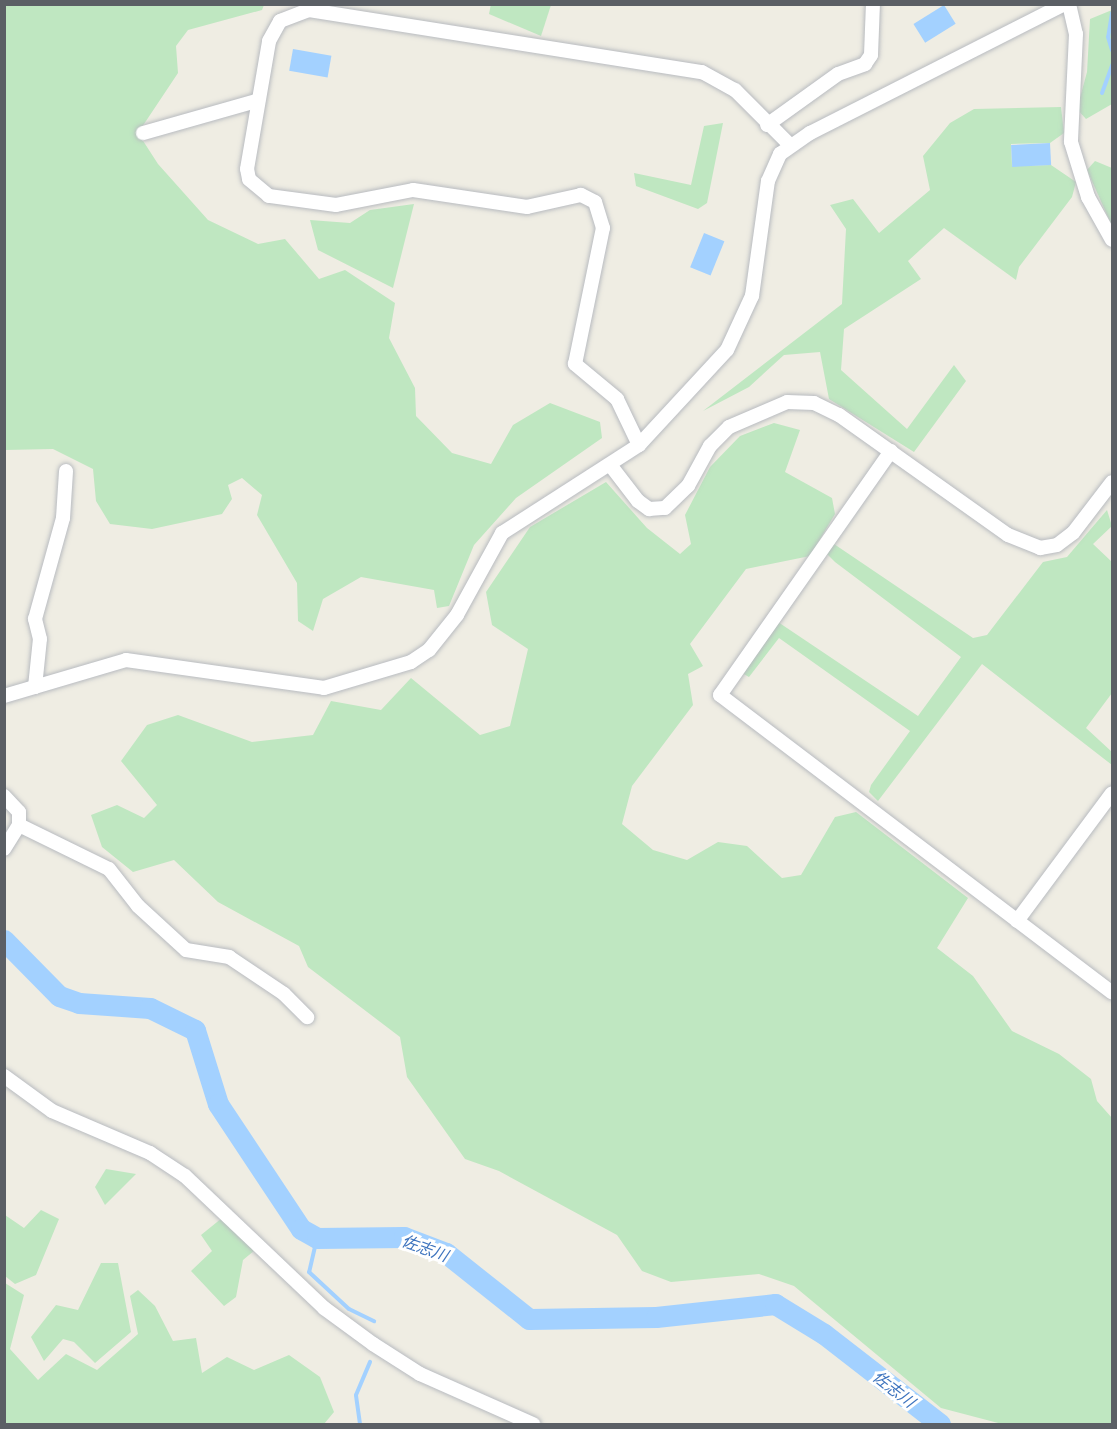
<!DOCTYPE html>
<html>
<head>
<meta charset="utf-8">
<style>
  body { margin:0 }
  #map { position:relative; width:1117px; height:1429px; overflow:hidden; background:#efede3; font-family:Lato,"Noto Sans JP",sans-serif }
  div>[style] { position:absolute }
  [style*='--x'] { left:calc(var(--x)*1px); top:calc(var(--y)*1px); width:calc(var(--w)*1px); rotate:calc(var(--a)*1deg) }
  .green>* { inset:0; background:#bfe7c1 }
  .water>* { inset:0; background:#a3d1ff; transform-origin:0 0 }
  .stream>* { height:4px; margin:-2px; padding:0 2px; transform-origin:2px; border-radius:2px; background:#a3d1ff }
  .river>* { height:21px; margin:-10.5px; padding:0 10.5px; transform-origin:10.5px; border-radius:10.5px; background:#a3d1ff }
  .roads { filter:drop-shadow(0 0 2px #b8bbc0) drop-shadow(0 0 2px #b8bbc0) }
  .minor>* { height:14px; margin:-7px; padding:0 7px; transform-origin:7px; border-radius:7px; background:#fff }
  span { translate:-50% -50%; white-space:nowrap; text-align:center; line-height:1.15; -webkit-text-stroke:6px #fff; paint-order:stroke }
  .water-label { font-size:16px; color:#3e74be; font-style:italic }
  .frame { position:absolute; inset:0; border:6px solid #5b5f65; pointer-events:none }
</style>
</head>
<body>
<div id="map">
  <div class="green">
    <i style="clip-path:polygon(491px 4px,551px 4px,551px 5px,541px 36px,489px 14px)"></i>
    <i style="clip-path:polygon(4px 5px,264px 5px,262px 10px,188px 30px,176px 46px,178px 73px,138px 133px,158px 164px,208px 220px,258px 244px,285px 239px,319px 279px,345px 270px,395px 303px,389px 338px,415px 388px,416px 416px,452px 453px,491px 464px,513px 425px,550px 403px,600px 422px,602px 438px,516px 498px,474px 545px,449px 606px,437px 608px,434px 590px,361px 577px,323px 599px,313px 631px,298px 621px,297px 583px,257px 515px,262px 495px,242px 478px,228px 485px,232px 499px,222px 514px,152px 529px,110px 524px,96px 501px,93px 469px,53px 449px,5px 450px)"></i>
    <i style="clip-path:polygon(1112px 10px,1112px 104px,1086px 119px,1077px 109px,1087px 72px,1090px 19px)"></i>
    <i style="clip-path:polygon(1061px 107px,1064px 133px,1050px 143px,1011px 144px,1012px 166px,1051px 165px,1076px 182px,1072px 197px,1019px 267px,1016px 280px,944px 228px,908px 261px,921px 279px,844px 329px,841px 370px,907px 429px,954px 365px,966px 381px,914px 452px,829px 399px,820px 352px,784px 355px,749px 387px,703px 411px,842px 304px,846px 229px,830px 205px,853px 199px,879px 233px,930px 190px,923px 156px,950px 123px,974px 109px)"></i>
    <i style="clip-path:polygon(723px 123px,707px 203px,698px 209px,636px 186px,634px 173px,691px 185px,704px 126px)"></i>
    <i style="clip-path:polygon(1095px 161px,1112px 168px,1112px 226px,1087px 170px)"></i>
    <i style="clip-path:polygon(414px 204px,393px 288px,318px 250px,310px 220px,350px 223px,370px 210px)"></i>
    <i style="clip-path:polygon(774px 423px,800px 430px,785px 472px,832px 498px,835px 514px,810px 556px,746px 569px,690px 644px,703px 666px,688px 674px,693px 705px,632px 786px,622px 824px,653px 850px,687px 860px,718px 842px,747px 846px,782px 878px,801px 875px,835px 817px,856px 812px,968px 898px,937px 948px,973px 976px,1012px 1031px,1059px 1054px,1091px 1079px,1097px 1101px,1112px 1118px,1112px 1424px,1002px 1424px,941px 1408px,794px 1286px,759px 1274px,671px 1282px,642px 1271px,617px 1235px,499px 1171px,465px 1159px,407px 1077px,400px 1037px,308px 967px,299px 946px,218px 902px,174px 860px,133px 872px,102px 847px,91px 815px,117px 805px,144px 818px,157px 805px,121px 761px,147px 725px,178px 715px,252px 742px,313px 735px,331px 701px,381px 710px,411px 678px,480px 735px,510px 726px,528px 649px,492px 625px,486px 592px,530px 527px,606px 482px,647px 528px,680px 554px,691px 544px,685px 515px,710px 467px,740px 436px)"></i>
    <i style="clip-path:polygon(1107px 510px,1112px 526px,1093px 544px,1112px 562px,1112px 693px,1086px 728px,1112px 752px,1112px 765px,982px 664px,878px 801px,869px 792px,871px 785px,910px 731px,779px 638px,749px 677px,740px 672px,778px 622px,918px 716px,961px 657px,835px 562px,827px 554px,834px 544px,973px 638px,987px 635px,1043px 562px,1067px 557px)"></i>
    <i style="clip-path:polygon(106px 1169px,136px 1174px,105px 1205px,95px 1187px)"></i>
    <i style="clip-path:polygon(41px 1210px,59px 1219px,36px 1275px,15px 1284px,5px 1276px,5px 1215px,24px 1228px)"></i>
    <i style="clip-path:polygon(222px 1218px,255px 1250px,243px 1260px,236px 1297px,224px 1306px,191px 1271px,212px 1251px,201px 1235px)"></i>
    <i style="clip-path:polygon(101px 1263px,118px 1263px,131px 1332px,95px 1363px,74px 1342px,63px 1339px,44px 1361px,31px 1337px,56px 1305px,78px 1310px)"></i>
    <i style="clip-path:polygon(5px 1283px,24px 1295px,10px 1349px,38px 1380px,66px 1354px,97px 1370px,138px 1334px,130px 1296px,138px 1290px,155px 1306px,173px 1341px,196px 1338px,202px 1373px,227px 1357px,254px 1370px,289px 1355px,320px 1377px,334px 1412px,324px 1424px,5px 1424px)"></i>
  </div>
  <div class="water">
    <i style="left:944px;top:5px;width:22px;height:36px;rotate:58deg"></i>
    <i style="left:293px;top:49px;width:39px;height:22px;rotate:10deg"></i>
    <i style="left:1050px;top:143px;width:22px;height:39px;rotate:87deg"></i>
    <i style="left:704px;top:233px;width:22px;height:37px;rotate:22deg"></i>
  </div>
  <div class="stream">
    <i style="--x:1112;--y:13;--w:24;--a:99"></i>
    <i style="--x:1108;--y:37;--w:14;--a:73"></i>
    <i style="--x:1102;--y:93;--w:30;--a:-70"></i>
    <i style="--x:317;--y:1238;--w:35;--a:103"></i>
    <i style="--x:309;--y:1272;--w:54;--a:42.8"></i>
    <i style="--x:349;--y:1309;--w:28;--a:26"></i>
    <i style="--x:360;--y:1424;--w:29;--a:-98"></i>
    <i style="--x:356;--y:1395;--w:36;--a:-67"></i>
  </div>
  <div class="river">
    <i style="--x:4;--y:940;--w:78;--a:45.5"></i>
    <i style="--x:59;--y:996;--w:21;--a:19"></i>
    <i style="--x:79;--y:1003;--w:71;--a:4"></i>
    <i style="--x:150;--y:1008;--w:50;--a:26.1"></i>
    <i style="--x:195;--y:1030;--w:77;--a:72.7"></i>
    <i style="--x:218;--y:1104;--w:150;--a:56.4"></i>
    <i style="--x:301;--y:1229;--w:18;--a:29"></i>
    <i style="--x:317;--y:1238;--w:87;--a:-0.7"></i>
    <i style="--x:404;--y:1237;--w:45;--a:20.9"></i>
    <i style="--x:446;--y:1253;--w:106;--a:38.5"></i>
    <i style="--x:529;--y:1319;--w:127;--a:-0.9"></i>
    <i style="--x:656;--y:1317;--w:120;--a:-6.2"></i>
    <i style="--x:775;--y:1304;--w:57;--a:31.5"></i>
    <i style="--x:824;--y:1334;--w:147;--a:37.8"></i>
  </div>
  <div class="roads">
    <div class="minor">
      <i style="--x:1069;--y:4;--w:31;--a:77"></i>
      <i style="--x:1076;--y:34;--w:108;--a:92.7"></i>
      <i style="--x:1071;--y:142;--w:58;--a:72.8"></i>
      <i style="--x:1088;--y:197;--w:49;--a:60.8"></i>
      <i style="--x:767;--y:125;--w:87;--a:-35.7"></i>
      <i style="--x:838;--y:74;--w:29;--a:-20"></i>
      <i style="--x:865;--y:64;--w:11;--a:-56"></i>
      <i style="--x:871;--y:55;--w:51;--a:-87.8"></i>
      <i style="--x:143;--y:133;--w:117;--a:-15.8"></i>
      <i style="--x:639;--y:445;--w:51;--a:-115.6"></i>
      <i style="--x:617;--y:399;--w:55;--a:-140.2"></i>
      <i style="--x:575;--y:364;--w:139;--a:-78.4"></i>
      <i style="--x:603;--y:228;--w:27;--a:-107"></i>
      <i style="--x:595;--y:202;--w:16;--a:-153"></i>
      <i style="--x:581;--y:195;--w:55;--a:167.5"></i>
      <i style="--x:527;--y:207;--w:115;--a:-171.5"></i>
      <i style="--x:413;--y:190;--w:78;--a:169"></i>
      <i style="--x:336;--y:205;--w:68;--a:-172.3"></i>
      <i style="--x:269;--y:196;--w:26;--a:-140"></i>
      <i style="--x:249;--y:179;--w:10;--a:-101"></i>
      <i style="--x:247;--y:169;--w:130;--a:-80.2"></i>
      <i style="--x:269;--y:41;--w:23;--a:-61"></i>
      <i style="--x:280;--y:21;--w:31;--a:-21"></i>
      <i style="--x:309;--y:10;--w:398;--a:9"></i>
      <i style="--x:702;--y:72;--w:38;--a:29"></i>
      <i style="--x:735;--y:90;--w:78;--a:45"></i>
      <i style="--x:891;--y:451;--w:298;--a:125"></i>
      <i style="--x:720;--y:695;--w:492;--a:37.2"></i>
      <i style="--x:611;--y:466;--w:44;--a:52.4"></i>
      <i style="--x:638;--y:501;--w:14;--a:36"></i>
      <i style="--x:649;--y:509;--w:16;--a:-4"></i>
      <i style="--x:665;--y:508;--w:32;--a:-44"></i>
      <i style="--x:688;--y:486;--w:46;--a:-61.2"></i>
      <i style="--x:710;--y:446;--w:27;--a:-45"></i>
      <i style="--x:729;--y:427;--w:63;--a:-23.3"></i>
      <i style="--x:787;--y:402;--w:27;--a:2"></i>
      <i style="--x:814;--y:403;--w:28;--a:26"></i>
      <i style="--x:839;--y:415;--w:207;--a:35.4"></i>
      <i style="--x:1008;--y:535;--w:35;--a:22"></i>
      <i style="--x:1040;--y:548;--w:17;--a:-10"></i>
      <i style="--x:1057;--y:545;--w:20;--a:-37"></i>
      <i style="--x:1073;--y:533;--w:64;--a:-52.6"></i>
      <i style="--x:35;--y:687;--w:48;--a:-84.1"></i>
      <i style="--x:40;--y:639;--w:21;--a:-104"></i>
      <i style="--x:35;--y:619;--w:105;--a:-74.5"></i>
      <i style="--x:63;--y:518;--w:47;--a:-86.3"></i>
      <i style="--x:4;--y:696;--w:127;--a:-16.4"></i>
      <i style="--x:126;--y:660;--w:200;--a:8"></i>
      <i style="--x:324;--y:688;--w:91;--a:-16.6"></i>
      <i style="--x:411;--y:662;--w:22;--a:-34"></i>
      <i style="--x:429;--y:650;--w:45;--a:-51.3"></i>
      <i style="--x:457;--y:615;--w:94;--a:-61.2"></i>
      <i style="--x:502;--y:533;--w:163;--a:-32.7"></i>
      <i style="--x:639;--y:445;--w:129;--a:-47.2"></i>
      <i style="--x:727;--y:350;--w:60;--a:-65.2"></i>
      <i style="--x:752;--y:296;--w:116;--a:-82.1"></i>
      <i style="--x:768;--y:181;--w:30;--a:-66"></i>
      <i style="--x:780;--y:154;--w:37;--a:-35"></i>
      <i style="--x:810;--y:133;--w:285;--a:-26.9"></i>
      <i style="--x:4;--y:796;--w:22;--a:47"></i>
      <i style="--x:19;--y:812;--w:13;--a:90"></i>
      <i style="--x:19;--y:825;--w:28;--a:122"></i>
      <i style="--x:19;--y:825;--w:100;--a:26.1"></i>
      <i style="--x:109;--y:869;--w:47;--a:51.9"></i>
      <i style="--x:138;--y:906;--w:65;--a:42.5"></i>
      <i style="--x:186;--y:950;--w:44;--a:9.2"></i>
      <i style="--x:229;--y:957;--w:66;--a:33.9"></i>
      <i style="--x:284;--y:994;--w:33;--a:45"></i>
      <i style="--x:1017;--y:921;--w:159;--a:-53.4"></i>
      <i style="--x:4;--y:1076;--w:59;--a:36.1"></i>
      <i style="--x:52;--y:1111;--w:107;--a:23.2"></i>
      <i style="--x:150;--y:1153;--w:42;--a:33.3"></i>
      <i style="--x:185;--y:1176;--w:192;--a:43.5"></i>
      <i style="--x:324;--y:1308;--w:61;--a:36.3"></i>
      <i style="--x:373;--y:1344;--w:56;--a:32.6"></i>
      <i style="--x:420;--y:1374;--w:124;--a:23.9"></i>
    </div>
  </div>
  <div class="water-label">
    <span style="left:425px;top:1248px;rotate:20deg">佐志川</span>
    <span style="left:894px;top:1389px;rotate:38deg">佐志川</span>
  </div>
  <div class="frame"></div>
</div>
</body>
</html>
